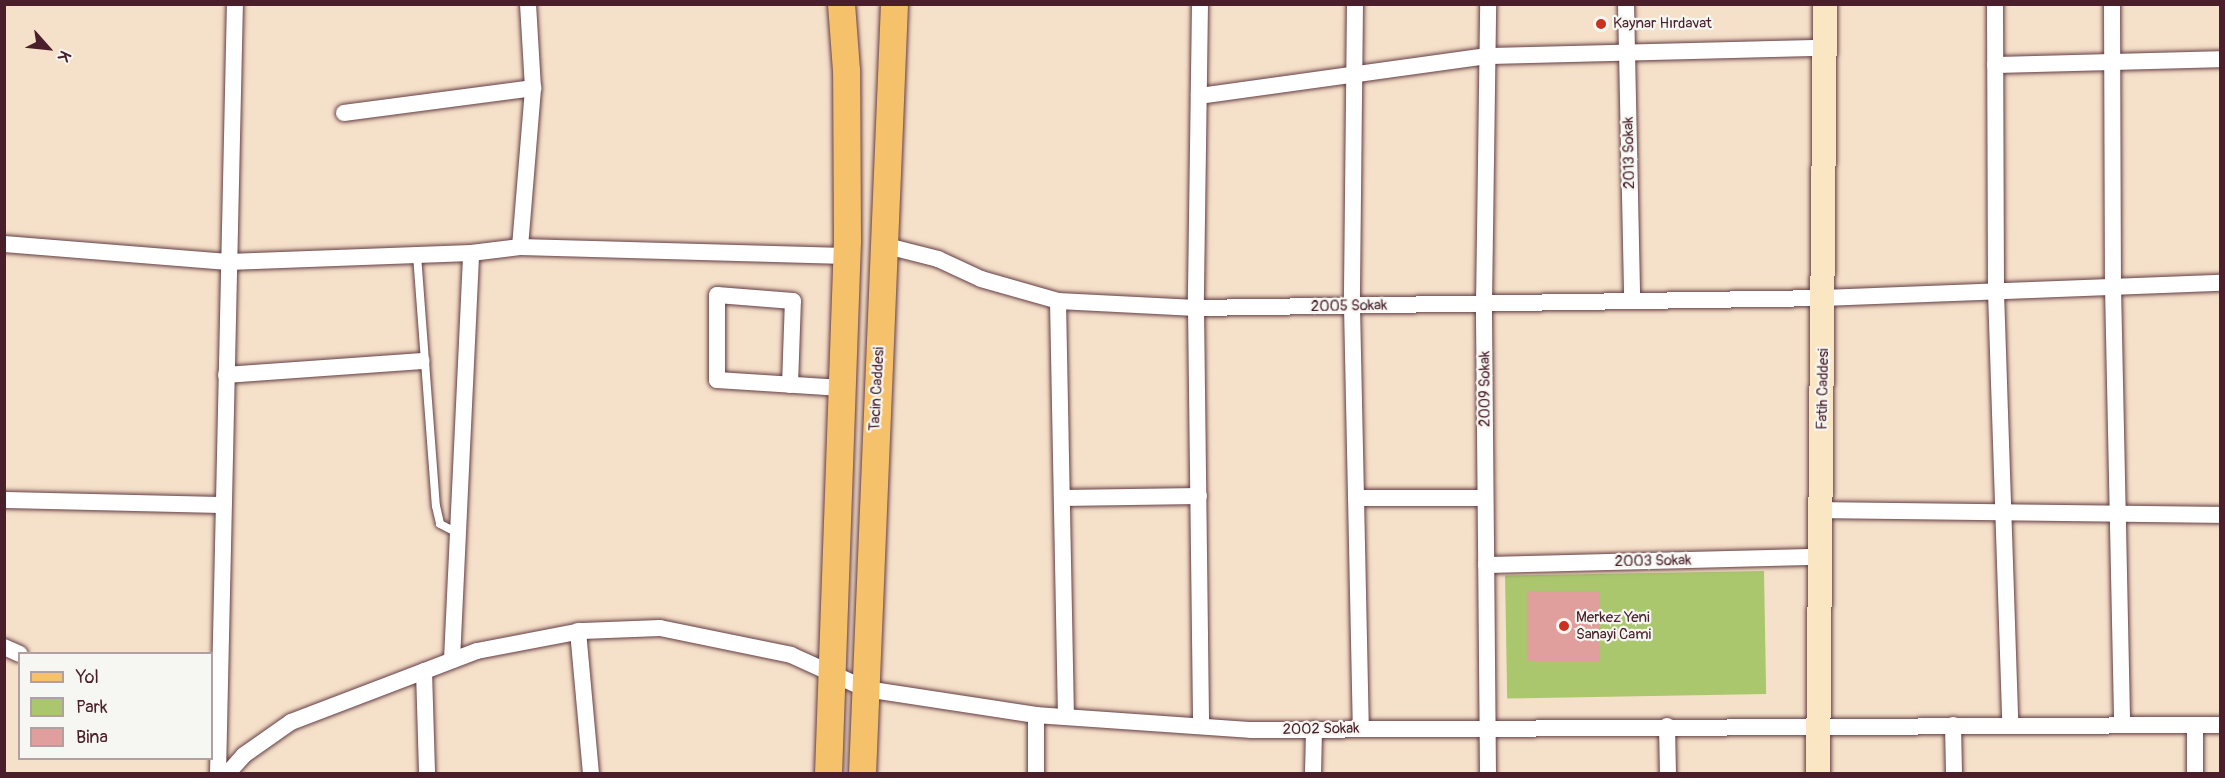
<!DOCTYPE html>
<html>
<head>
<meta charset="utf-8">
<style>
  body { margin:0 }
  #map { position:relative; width:2225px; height:778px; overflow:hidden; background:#f5e0c9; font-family:Pangolin,sans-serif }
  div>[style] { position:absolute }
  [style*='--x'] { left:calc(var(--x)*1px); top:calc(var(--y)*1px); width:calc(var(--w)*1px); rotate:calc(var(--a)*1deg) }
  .green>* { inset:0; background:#abc76e; transform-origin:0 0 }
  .building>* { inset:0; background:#e09f9c; transform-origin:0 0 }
  .roads { filter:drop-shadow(0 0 2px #643c43) drop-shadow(0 0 2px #643c43) }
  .lane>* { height:8px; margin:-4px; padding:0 4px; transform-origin:4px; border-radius:4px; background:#fff }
  .street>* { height:16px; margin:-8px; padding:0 8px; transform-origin:8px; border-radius:8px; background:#fff }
  .secondary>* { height:24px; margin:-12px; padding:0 12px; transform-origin:12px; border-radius:12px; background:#fbe6c4 }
  .primary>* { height:27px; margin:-13.5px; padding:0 13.5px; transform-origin:13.5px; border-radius:13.5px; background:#f6c16b }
  .dots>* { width:16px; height:16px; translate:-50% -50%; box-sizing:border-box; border:3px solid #f6f6f2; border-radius:50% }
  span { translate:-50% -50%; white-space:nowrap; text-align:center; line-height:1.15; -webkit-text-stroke:4.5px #f6f6f2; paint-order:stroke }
  .poi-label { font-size:15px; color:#4a1f2b }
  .left { translate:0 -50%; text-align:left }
  .street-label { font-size:15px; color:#4a1f2b }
  .frame { position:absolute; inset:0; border:6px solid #4a1f2b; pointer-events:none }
  .legend { position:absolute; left:18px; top:652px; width:195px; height:108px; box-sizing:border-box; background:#f6f6f2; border:2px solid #b1a0a2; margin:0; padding:8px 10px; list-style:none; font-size:18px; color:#4a1f2b }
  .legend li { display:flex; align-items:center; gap:12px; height:30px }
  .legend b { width:30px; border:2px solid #b1a0a2 }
  .north { position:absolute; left:18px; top:18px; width:60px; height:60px; -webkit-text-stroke:4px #f6f6f2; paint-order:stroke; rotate:117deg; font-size:16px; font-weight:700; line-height:24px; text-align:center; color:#4a1f2b }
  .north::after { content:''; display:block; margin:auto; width:21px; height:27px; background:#4a1f2b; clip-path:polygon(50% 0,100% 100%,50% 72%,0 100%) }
</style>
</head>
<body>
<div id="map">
  <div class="green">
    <i style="left:1764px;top:571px;width:123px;height:259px;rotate:89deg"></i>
  </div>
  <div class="building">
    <i style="left:1527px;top:591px;width:73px;height:70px"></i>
  </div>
  <div class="roads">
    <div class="lane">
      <i style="--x:417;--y:255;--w:252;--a:85.7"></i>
      <i style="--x:436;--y:506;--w:18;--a:77"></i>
      <i style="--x:440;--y:524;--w:20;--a:27"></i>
    </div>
    <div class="street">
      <i style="--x:1200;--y:4;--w:304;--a:90.8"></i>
      <i style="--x:1196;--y:308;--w:418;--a:89.3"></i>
      <i style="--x:1355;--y:4;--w:302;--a:90.6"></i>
      <i style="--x:1352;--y:306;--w:423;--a:88.8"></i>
      <i style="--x:1626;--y:4;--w:297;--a:88.8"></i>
      <i style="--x:1995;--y:4;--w:288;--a:89.8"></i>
      <i style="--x:1996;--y:292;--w:433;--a:88.1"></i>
      <i style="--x:2112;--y:4;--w:283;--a:89.8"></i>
      <i style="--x:2113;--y:287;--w:438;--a:88.8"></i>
      <i style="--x:1995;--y:65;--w:225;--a:-1.5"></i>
      <i style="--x:1199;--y:96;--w:292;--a:-7.9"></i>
      <i style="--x:1488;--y:56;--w:337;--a:-1.4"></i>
      <i style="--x:344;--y:113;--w:191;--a:-7.5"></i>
      <i style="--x:4;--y:244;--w:225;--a:4.6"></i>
      <i style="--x:228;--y:262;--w:243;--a:-2.1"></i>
      <i style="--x:471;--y:253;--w:49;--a:-7"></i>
      <i style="--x:520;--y:247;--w:326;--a:1.6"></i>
      <i style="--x:883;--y:245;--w:57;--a:14.3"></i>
      <i style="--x:938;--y:259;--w:47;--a:24.9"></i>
      <i style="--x:981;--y:279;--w:80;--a:15.9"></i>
      <i style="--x:1058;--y:301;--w:138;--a:2.9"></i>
      <i style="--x:1196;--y:308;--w:628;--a:-0.91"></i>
      <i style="--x:1824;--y:298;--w:396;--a:-2.2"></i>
      <i style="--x:520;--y:247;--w:160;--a:-85.3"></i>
      <i style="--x:533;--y:88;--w:84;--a:-93.4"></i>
      <i style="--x:1058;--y:301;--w:416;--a:88.9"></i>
      <i style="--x:226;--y:375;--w:196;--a:-4.1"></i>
      <i style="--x:790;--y:385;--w:84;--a:-88"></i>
      <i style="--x:793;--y:301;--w:76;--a:-175.5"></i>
      <i style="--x:717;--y:295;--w:85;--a:90"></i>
      <i style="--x:717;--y:380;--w:125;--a:3.7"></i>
      <i style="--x:1062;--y:498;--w:137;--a:-0.8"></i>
      <i style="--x:1356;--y:498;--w:129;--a:0"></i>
      <i style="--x:4;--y:500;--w:219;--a:1.3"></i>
      <i style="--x:1821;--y:510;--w:399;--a:0.7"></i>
      <i style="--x:1486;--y:565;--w:335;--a:-1.4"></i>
      <i style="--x:578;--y:631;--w:144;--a:84.8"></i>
      <i style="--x:4;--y:647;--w:17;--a:24"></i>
      <i style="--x:452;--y:660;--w:407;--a:-87.3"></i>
      <i style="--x:424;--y:671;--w:103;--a:88.3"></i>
      <i style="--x:1036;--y:715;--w:59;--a:90"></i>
      <i style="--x:1953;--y:725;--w:49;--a:88.8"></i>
      <i style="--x:2195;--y:725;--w:49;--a:90"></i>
      <i style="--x:1667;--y:726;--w:48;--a:88.8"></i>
      <i style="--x:218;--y:774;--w:770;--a:-88.74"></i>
      <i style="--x:227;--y:774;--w:25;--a:-48"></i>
      <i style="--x:244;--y:755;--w:57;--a:-35.1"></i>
      <i style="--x:291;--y:722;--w:199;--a:-20.9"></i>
      <i style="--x:477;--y:651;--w:107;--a:-10.8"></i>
      <i style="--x:582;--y:631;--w:78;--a:-2.2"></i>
      <i style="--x:660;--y:628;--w:134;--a:11.6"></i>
      <i style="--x:791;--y:655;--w:82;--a:24.4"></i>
      <i style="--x:866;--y:689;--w:172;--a:8.7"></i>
      <i style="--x:1036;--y:715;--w:216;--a:4"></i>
      <i style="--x:1251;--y:730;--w:969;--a:-0.3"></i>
      <i style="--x:1313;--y:774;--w:45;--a:-88.7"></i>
      <i style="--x:1488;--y:774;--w:470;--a:-90.5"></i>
      <i style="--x:1484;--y:304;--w:300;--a:-89.2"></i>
    </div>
    <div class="secondary">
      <i style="--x:1818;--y:774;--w:770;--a:-89.48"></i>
    </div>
    <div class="primary">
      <i style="--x:828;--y:774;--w:534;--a:-87.96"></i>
      <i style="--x:847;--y:240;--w:170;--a:-90.3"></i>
      <i style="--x:846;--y:70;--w:66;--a:-94.3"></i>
      <i style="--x:862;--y:774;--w:771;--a:-87.62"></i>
    </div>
  </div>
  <div class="dots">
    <i style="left:1601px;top:24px;background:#c8321e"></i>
    <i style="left:1564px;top:626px;background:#c8321e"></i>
  </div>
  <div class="poi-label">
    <span class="left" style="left:1613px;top:24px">Kaynar Hırdavat</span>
    <span class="left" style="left:1576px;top:626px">Merkez Yeni<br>Sanayi Cami</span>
  </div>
  <div class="street-label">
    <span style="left:1629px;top:153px;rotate:-91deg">2013 Sokak</span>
    <span style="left:1349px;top:306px;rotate:-1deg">2005 Sokak</span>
    <span style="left:877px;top:389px;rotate:-87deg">Tacin Caddesi</span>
    <span style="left:1485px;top:389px;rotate:-90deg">2009 Sokak</span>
    <span style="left:1823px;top:389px;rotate:-89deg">Fatih Caddesi</span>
    <span style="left:1653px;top:561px;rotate:-1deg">2003 Sokak</span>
    <span style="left:1321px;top:729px;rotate:-1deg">2002 Sokak</span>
  </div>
  <div class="frame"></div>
  <ul class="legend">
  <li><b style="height:8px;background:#f6c16b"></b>Yol</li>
  <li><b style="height:16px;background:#abc76e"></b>Park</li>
  <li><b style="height:16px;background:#e09f9c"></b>Bina</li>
  </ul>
  <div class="north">K</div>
</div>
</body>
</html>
